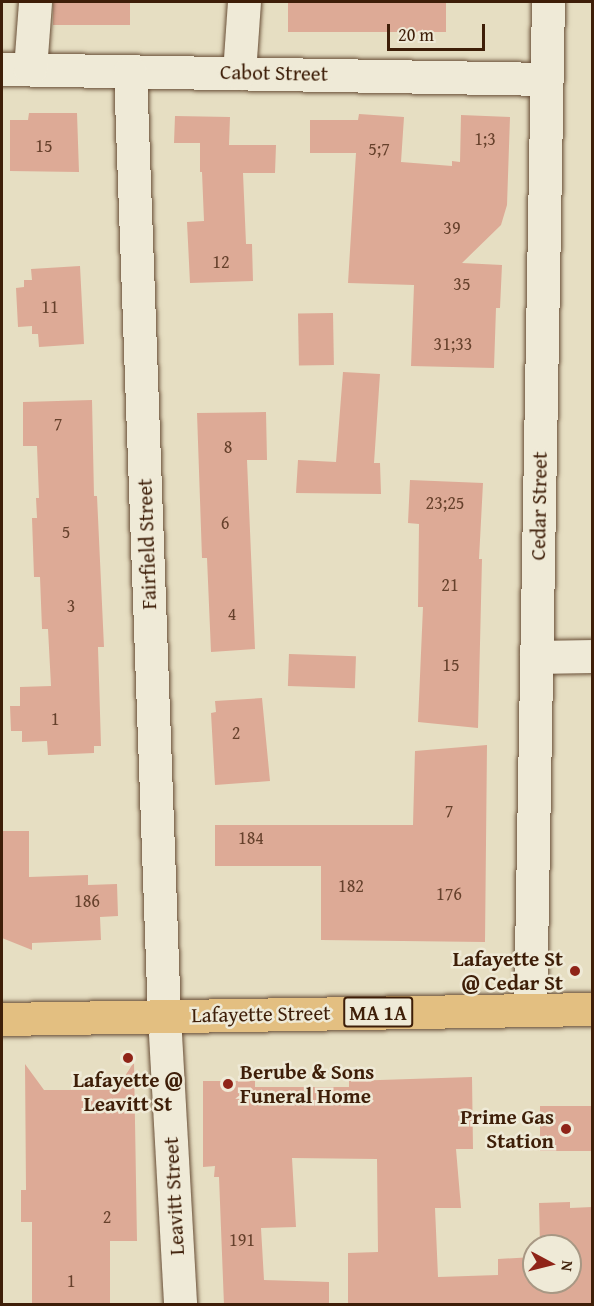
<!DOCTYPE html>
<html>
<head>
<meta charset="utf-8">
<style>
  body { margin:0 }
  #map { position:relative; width:594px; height:1306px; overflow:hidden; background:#e6dec2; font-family:"Gentium Book Plus",serif }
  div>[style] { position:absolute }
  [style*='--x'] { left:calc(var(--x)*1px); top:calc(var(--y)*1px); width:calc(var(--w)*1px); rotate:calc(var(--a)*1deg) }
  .building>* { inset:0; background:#ddaa96; transform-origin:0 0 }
  .roads { filter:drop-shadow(0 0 2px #684e36) drop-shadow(0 0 2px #684e36) }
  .street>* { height:33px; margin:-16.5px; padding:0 16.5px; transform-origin:16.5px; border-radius:16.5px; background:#efead7 }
  .highway>* { height:33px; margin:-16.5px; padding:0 16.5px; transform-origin:16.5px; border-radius:16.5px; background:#e3bf81 }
  .dots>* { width:16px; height:16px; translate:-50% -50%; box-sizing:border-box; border:3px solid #efead7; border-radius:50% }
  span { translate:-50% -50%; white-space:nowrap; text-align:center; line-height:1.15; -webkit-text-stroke:5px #efead7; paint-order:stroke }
  .number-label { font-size:18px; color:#66412c }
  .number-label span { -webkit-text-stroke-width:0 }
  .shield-label span { padding:2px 4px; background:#efead7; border:2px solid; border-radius:4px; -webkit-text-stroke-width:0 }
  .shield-label { font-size:20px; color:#3e1e08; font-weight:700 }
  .street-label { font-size:21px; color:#3e1e08 }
  .poi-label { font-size:21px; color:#3e1e08; font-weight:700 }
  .right { translate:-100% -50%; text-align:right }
  .left { translate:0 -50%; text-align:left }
  .frame { position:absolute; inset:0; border:3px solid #3e1e08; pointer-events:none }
  .north { position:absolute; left:522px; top:1234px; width:60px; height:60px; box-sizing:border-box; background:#efead7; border:2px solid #a89884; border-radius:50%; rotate:97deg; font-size:16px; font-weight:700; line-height:24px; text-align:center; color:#3e1e08 }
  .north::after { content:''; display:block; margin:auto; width:21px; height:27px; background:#8f2418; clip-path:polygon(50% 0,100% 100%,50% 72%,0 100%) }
  .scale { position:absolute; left:387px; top:24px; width:98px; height:27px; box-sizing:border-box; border:3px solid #3e1e08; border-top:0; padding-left:8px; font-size:18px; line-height:21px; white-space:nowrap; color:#3e1e08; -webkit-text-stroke:4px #efead7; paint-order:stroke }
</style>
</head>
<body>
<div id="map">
  <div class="building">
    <i style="left:53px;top:2px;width:77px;height:23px"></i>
    <i style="left:288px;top:2px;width:158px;height:30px"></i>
    <i style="clip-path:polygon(29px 113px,77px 113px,79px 172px,10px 171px,10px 120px,28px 120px)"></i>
    <i style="clip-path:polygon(359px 114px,404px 117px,401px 162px,452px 166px,452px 161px,460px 162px,461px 115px,510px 117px,507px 205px,501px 225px,462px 263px,502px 265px,500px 308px,496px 308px,494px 368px,411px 366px,414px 285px,348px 283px,356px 153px,310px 153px,310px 120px,358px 120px)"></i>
    <i style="clip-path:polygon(175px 116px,230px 117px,229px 145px,276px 145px,275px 173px,243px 173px,246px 244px,252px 244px,253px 281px,190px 283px,187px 222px,204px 221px,202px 172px,200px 172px,200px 143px,174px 143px)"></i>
    <i style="clip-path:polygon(80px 266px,84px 344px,39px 347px,38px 334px,32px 334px,32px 326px,18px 327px,16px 288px,24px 287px,24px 280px,32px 280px,31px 269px)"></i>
    <i style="left:333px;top:313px;width:52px;height:35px;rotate:89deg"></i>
    <i style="clip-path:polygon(343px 372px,380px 374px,374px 463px,380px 463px,381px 494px,296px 493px,298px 460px,336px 462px)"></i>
    <i style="clip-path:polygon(92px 400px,94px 496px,97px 496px,104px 647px,98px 647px,101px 746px,94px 746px,94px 753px,48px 755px,47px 741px,22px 742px,22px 731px,11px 731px,10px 706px,20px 706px,20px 687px,51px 686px,48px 629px,42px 629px,40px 577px,34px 577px,32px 518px,37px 518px,36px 498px,39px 498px,37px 446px,23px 446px,23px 402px)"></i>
    <i style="clip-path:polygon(266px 412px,267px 460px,247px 460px,255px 649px,211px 652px,207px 558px,202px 558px,197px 413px)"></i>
    <i style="clip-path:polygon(410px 480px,483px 483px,479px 559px,482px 559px,478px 728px,418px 722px,423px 607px,418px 607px,419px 524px,408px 523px)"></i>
    <i style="left:289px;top:654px;width:67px;height:32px;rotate:2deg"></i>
    <i style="clip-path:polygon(262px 698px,270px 781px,215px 785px,211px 713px,216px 712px,215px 701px)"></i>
    <i style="clip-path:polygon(487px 745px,485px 942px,321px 940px,321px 866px,215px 866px,215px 825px,413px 825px,415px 751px)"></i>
    <i style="clip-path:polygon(2px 831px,29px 831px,29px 877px,88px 875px,88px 885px,117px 884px,118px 916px,100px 917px,101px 940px,32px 943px,32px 950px,2px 938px)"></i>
    <i style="clip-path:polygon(134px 1062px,137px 1241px,110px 1241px,110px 1305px,32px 1305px,32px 1222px,21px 1222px,21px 1190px,26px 1190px,25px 1064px,44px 1090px,116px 1090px)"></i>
    <i style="clip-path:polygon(472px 1077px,473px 1149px,456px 1149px,461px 1208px,435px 1208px,438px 1277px,498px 1275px,498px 1259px,534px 1257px,534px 1282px,570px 1282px,570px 1246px,540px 1246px,539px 1203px,570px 1202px,570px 1208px,592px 1207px,592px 1305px,348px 1305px,348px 1253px,378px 1252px,377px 1159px,292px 1158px,296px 1227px,261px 1228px,264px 1280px,329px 1282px,329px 1305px,224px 1305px,219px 1177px,214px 1177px,215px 1166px,203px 1167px,203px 1081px,255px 1081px,255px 1087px,349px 1087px,349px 1081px)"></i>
    <i style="left:540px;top:1106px;width:52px;height:45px"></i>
  </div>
  <div class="roads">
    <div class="street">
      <i style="--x:2;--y:69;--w:544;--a:1.05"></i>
      <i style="--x:30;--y:69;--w:67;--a:-85.7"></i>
      <i style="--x:130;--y:72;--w:945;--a:87.94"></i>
      <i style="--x:164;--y:1016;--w:288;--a:86.8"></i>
      <i style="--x:239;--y:73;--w:71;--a:-86"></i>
      <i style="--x:536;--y:657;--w:56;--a:-1"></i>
      <i style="--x:530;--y:1010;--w:1008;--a:-88.98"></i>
    </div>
    <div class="highway">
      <i style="--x:2;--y:1019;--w:590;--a:-0.97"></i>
    </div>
  </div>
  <div class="dots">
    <i style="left:575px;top:971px;background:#8f2418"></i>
    <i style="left:128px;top:1058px;background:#8f2418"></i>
    <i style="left:228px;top:1084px;background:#8f2418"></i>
    <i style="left:566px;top:1129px;background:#8f2418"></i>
  </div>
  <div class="number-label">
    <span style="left:485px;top:139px">1;3</span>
    <span style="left:44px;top:146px">15</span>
    <span style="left:379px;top:149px">5;7</span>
    <span style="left:452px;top:228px">39</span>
    <span style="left:221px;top:262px">12</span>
    <span style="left:462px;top:284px">35</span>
    <span style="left:50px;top:307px">11</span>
    <span style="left:453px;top:344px">31;33</span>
    <span style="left:58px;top:424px">7</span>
    <span style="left:228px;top:447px">8</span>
    <span style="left:445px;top:503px">23;25</span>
    <span style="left:225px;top:523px">6</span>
    <span style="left:66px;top:532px">5</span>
    <span style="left:450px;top:585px">21</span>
    <span style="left:71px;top:606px">3</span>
    <span style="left:232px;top:614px">4</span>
    <span style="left:451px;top:665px">15</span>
    <span style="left:55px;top:719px">1</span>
    <span style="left:236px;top:733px">2</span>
    <span style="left:449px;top:811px">7</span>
    <span style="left:251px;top:838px">184</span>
    <span style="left:351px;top:886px">182</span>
    <span style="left:449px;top:894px">176</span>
    <span style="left:87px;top:901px">186</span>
    <span style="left:107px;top:1217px">2</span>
    <span style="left:242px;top:1240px">191</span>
    <span style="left:71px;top:1281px">1</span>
  </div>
  <div class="shield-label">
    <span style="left:378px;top:1012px">MA 1A</span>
  </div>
  <div class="street-label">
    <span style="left:274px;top:73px;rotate:1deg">Cabot Street</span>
    <span style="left:539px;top:506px;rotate:-89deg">Cedar Street</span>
    <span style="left:147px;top:544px;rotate:-92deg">Fairfield Street</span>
    <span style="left:261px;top:1014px;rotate:-1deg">Lafayette Street</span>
    <span style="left:174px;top:1196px;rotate:-93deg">Leavitt Street</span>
  </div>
  <div class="poi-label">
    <span class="right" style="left:563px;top:971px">Lafayette St<br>@ Cedar St</span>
    <span class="left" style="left:240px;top:1084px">Berube &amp; Sons<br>Funeral Home</span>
    <span style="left:128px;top:1092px">Lafayette @<br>Leavitt St</span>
    <span class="right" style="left:554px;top:1129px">Prime Gas<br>Station</span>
  </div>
  <div class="frame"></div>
  <div class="north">N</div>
  <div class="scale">20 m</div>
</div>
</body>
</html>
